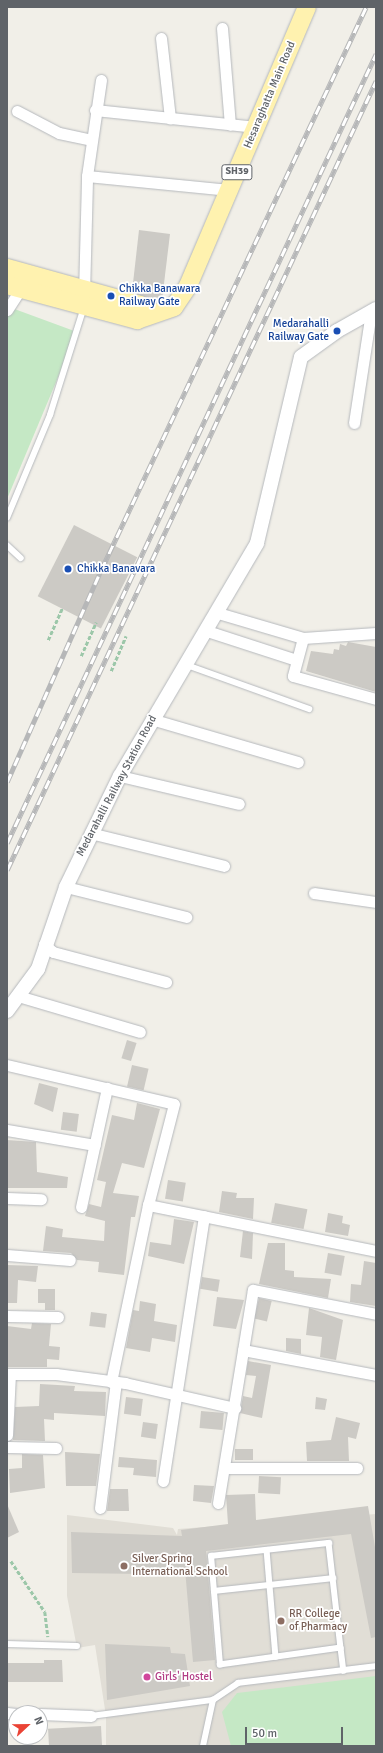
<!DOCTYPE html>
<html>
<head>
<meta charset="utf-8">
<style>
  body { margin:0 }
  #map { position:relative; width:383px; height:1753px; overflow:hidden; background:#f1efe8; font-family:Signika,sans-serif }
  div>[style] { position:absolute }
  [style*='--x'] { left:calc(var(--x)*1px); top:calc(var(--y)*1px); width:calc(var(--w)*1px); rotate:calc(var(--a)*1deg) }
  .education>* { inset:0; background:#e1ded6 }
  .green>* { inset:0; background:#c5e8c5 }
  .building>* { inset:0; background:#cccac5; transform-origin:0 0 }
  .path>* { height:2.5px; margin-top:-1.25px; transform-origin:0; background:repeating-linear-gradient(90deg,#9cc7a9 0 4px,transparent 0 6px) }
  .roads { filter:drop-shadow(0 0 1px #b5b8bc) drop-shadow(0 0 1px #b5b8bc) }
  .service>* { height:5.5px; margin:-2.75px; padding:0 2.75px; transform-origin:2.75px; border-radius:2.75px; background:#fff }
  .minor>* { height:11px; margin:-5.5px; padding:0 5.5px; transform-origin:5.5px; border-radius:5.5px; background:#fff }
  .tertiary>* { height:14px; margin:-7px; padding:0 7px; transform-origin:7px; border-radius:7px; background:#fff }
  .primary>* { height:18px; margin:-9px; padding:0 9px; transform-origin:9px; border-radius:9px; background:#fff2af }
  .rail>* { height:4.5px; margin-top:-2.25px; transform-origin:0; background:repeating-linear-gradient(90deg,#fff 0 9px,#b6b7b8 0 18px); box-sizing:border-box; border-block:1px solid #b6b7b8 }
  .dots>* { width:11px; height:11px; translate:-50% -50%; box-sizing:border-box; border:2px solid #fff; border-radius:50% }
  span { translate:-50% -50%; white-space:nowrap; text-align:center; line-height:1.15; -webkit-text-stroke:3.5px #fff; paint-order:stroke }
  .shield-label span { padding:1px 3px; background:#fff; border:1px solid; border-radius:3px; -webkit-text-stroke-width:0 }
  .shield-label { font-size:10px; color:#5f6368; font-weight:700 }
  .street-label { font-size:11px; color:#5f6368 }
  .transit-label { font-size:11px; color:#164399 }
  .left { translate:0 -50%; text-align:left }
  .right { translate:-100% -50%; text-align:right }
  .education-label { font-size:11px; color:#785e54 }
  .hotel-label { font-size:11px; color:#b23c85 }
  .frame { position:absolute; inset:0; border:8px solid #5f6368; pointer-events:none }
  .north { position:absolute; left:8px; top:1705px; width:40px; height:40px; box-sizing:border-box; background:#fff; border:1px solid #bfc1c3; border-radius:50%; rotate:68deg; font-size:11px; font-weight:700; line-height:16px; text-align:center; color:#5f6368 }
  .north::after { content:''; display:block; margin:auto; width:14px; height:18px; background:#ea4335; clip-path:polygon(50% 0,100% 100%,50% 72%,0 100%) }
  .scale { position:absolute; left:245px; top:1727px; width:98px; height:18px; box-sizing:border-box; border:2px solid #5f6368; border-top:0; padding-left:5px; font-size:12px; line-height:14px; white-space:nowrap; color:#5f6368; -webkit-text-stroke:3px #fff; paint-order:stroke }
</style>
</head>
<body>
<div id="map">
  <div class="education">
    <i style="clip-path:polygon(376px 1514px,376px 1746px,106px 1746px,106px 1716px,95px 1645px,77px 1648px,67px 1596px,67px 1515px,173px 1528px,177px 1535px,178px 1529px)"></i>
  </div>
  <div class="green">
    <i style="clip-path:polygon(9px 307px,77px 332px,7px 499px,7px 310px)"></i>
    <i style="clip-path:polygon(376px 1676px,376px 1746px,231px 1746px,222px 1712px,237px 1693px)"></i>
  </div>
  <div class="building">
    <i style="clip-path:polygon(139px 230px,170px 234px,162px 300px,153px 303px,132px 292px)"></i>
    <i style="left:74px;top:525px;width:71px;height:80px;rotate:27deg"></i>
    <i style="clip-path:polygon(348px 642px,376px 647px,376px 692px,306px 671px,311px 651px,333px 654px,334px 649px,339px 650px,340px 644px,346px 646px)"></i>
    <i style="left:127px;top:1040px;width:10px;height:19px;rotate:17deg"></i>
    <i style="left:132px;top:1065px;width:17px;height:22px;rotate:13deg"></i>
    <i style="clip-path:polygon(39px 1083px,58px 1088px,53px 1112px,34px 1104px)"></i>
    <i style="clip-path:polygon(137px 1103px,160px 1109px,144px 1168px,122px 1163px,113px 1193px,139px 1196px,135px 1217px,131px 1217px,124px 1275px,98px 1272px,99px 1262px,77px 1260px,71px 1253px,43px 1251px,46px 1226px,63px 1229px,62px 1237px,104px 1241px,105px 1221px,85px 1216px,89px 1204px,101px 1207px,106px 1182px,97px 1180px,112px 1115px,134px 1120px)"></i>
    <i style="left:63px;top:1112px;width:16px;height:18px;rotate:7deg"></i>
    <i style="clip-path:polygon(7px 1140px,36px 1142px,37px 1172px,68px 1177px,67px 1188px,7px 1188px)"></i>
    <i style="left:168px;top:1180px;width:18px;height:19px;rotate:9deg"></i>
    <i style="clip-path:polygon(222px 1191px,237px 1193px,236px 1198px,254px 1198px,253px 1219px,219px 1212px)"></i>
    <i style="left:275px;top:1203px;width:33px;height:20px;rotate:11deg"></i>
    <i style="clip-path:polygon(328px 1213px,343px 1216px,342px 1223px,350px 1225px,348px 1236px,325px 1232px)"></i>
    <i style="clip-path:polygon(174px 1219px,194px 1222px,184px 1264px,148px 1256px,150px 1242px,171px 1245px)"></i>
    <i style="clip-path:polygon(243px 1231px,253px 1233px,252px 1259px,240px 1257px)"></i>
    <i style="clip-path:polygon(268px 1243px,285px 1243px,285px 1270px,294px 1271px,294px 1277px,331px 1279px,328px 1298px,259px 1284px)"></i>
    <i style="left:328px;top:1253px;width:17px;height:20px;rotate:10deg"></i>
    <i style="clip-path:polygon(364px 1261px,376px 1263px,376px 1306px,350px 1302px,351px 1284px,361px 1285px)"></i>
    <i style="clip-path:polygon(7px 1265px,38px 1266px,36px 1282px,18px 1280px,17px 1303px,7px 1303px)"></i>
    <i style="left:202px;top:1277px;width:18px;height:12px;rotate:9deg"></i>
    <i style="clip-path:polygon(38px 1289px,55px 1289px,55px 1310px,45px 1310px,45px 1303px,38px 1303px)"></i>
    <i style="clip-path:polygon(217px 1297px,244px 1300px,236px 1329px,213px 1326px)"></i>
    <i style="left:259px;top:1298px;width:13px;height:21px;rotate:13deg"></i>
    <i style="clip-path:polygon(140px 1301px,156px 1304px,154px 1321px,177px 1325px,175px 1342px,152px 1338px,150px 1352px,126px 1348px,133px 1310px,139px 1311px)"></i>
    <i style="clip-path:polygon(309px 1308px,343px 1320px,336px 1360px,320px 1357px,322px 1337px,306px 1335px)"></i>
    <i style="left:91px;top:1312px;width:16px;height:14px;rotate:7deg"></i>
    <i style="clip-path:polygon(32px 1323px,51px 1324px,49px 1346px,60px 1347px,59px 1360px,47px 1359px,47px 1367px,7px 1367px,7px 1326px,31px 1329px)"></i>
    <i style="clip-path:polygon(286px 1338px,301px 1339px,301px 1354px,286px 1351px)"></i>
    <i style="clip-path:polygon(248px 1361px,271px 1365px,262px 1418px,240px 1413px,243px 1396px,252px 1398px,256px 1376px,246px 1375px)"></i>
    <i style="clip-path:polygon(40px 1384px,75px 1386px,74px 1391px,106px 1392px,105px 1416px,54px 1413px,54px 1420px,44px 1419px,45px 1441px,13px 1440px,15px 1407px,39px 1406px)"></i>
    <i style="left:126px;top:1397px;width:17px;height:17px;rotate:7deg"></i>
    <i style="clip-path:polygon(316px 1397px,327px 1399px,325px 1410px,315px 1409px)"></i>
    <i style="left:201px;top:1411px;width:23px;height:17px;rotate:5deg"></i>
    <i style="clip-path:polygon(336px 1417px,360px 1423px,356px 1439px,348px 1437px,349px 1461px,307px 1461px,306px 1442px,331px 1440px)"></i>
    <i style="left:143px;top:1422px;width:15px;height:15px;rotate:8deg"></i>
    <i style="left:235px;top:1449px;width:18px;height:11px"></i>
    <i style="clip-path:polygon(65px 1452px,100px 1454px,96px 1486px,66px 1486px)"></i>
    <i style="clip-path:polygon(22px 1454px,43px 1455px,45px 1488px,10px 1493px,9px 1469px,22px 1468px)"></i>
    <i style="clip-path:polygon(119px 1457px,157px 1460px,156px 1477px,133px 1475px,134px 1468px,118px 1467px)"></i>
    <i style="left:259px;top:1476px;width:22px;height:17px;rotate:3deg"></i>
    <i style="clip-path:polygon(194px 1485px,214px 1486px,211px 1503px,193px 1501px)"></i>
    <i style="clip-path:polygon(110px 1489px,128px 1489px,129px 1511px,107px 1511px)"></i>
    <i style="clip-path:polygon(255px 1494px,256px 1520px,368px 1506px,376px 1553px,376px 1637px,371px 1638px,351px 1534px,206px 1551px,215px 1660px,193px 1662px,185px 1569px,143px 1568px,143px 1574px,72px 1573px,71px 1532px,182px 1536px,181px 1530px,228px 1524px,226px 1495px)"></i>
    <i style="clip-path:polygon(7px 1504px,19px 1532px,7px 1538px)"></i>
    <i style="clip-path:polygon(105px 1644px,170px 1647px,171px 1653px,185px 1654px,190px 1686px,107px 1700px)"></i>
    <i style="clip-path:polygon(44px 1660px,62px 1660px,63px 1682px,7px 1682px,7px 1663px,44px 1663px)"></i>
    <i style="left:101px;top:1726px;width:20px;height:53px;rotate:87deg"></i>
  </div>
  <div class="path">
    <i style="--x:48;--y:640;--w:35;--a:-66"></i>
    <i style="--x:81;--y:656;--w:37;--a:-66"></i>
    <i style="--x:111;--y:671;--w:38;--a:-67"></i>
    <i style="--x:11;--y:1561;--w:61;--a:56.3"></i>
    <i style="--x:45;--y:1612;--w:25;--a:83"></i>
  </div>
  <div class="roads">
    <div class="service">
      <i style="--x:7;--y:518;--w:112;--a:-67.3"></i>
      <i style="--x:50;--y:415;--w:113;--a:-72.5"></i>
      <i style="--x:7;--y:545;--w:19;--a:43"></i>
      <i style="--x:187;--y:665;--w:130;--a:19.8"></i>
      <i style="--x:267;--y:1550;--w:107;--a:85.2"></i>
      <i style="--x:214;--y:1591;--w:120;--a:-6.2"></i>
      <i style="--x:7;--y:1644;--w:70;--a:1.6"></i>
      <i style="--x:341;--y:1648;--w:122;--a:172"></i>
      <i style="--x:220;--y:1665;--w:109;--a:-94.7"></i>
      <i style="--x:211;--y:1556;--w:119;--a:-6.3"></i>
      <i style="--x:329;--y:1543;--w:106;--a:83.5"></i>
      <i style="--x:341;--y:1648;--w:23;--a:83"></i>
      <i style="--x:91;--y:1716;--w:123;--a:-7.5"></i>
      <i style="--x:203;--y:1746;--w:47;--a:-77.7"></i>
      <i style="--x:213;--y:1700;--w:30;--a:-34"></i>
      <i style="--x:238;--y:1683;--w:139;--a:-7"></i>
    </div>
    <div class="minor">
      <i style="--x:222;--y:28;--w:97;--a:85.3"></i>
      <i style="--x:161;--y:38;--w:81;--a:83.6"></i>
      <i style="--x:95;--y:110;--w:162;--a:6"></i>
      <i style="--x:17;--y:111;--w:47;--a:27.6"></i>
      <i style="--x:59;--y:133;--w:33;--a:12"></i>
      <i style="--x:87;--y:176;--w:143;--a:5.6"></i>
      <i style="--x:84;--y:294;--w:118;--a:-88.5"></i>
      <i style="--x:87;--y:176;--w:97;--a:-81.7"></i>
      <i style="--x:7;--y:310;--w:30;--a:-57"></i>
      <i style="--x:354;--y:423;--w:112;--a:-81.3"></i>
      <i style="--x:218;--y:613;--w:89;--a:16.4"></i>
      <i style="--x:303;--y:638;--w:73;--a:-3.9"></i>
      <i style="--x:207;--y:631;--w:94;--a:18"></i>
      <i style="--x:303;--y:638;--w:39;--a:105"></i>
      <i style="--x:293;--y:676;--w:86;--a:15.5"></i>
      <i style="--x:151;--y:719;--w:153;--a:16.3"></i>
      <i style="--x:120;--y:776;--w:122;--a:13.2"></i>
      <i style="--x:90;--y:833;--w:138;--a:13.8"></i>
      <i style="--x:66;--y:887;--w:124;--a:14"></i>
      <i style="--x:314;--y:893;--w:63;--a:8.3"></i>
      <i style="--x:44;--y:944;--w:12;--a:42"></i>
      <i style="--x:53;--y:952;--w:117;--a:14.9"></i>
      <i style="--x:18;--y:996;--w:127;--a:16.4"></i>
      <i style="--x:7;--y:1065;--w:171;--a:13.1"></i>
      <i style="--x:174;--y:1104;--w:104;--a:104.4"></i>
      <i style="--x:148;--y:1205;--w:233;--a:11.4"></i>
      <i style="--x:7;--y:1130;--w:89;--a:9.7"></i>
      <i style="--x:7;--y:1198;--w:34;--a:2"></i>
      <i style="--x:81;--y:1207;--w:122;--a:-77.7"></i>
      <i style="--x:7;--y:1255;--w:63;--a:4.5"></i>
      <i style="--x:7;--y:1316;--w:51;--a:1.1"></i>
      <i style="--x:243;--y:1350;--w:135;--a:10.6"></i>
      <i style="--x:7;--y:1374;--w:49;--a:0"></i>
      <i style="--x:56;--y:1374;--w:70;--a:7.4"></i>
      <i style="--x:125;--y:1383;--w:113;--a:12.8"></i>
      <i style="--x:111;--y:1382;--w:181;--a:-78.2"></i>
      <i style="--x:7;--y:1435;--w:61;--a:-87.2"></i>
      <i style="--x:7;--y:1447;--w:49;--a:1.2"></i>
      <i style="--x:224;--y:1468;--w:133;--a:0"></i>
      <i style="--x:163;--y:1481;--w:268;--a:-81.2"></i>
      <i style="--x:218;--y:1503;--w:216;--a:-80.7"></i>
      <i style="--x:253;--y:1290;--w:125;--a:11"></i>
      <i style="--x:100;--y:1508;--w:127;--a:-82.8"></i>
      <i style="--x:7;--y:1713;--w:9;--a:6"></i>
      <i style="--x:40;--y:1714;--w:51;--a:2.2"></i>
    </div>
    <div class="tertiary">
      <i style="--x:7;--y:1011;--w:52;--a:-53.6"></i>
      <i style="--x:38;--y:969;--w:87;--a:-71.1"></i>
      <i style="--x:66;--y:887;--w:123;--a:-64.1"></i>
      <i style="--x:120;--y:776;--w:270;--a:-59.5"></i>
      <i style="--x:257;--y:543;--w:191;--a:-76.7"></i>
      <i style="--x:301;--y:357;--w:44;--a:-35.8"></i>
      <i style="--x:337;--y:331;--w:45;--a:-29.4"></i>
    </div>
    <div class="primary">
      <i style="--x:7;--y:268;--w:138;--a:15.5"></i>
      <i style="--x:140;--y:305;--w:12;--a:66"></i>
      <i style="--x:7;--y:285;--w:135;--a:15.1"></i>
      <i style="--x:137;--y:320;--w:39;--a:-19"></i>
      <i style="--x:174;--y:307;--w:25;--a:-56"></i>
      <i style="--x:188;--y:286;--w:303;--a:-66.9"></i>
    </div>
  </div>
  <div class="rail">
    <i style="--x:7;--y:782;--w:232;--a:-66.1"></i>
    <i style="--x:101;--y:570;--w:622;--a:-64.79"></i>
    <i style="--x:7;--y:843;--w:871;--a:-64.94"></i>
    <i style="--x:7;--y:870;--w:871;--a:-64.94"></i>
  </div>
  <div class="dots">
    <i style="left:111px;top:296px;background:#1a4fb4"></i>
    <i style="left:337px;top:331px;background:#1a4fb4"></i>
    <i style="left:68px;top:569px;background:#1a4fb4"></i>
    <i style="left:124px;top:1566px;background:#8d6e63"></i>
    <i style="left:281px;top:1621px;background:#8d6e63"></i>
    <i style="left:147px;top:1677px;background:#d1479c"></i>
  </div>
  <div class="shield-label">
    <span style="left:237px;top:172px">SH39</span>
  </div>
  <div class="street-label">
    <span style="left:270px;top:95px;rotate:-67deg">Hesaraghatta Main Road</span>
    <span style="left:117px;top:786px;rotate:-62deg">Medarahalli Railway Station Road</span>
  </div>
  <div class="transit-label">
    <span class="left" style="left:119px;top:296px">Chikka Banawara<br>Railway Gate</span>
    <span class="right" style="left:329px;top:331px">Medarahalli<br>Railway Gate</span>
    <span class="left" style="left:77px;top:569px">Chikka Banavara</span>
  </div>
  <div class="education-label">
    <span class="left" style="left:132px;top:1566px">Silver Spring<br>International School</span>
    <span class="left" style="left:289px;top:1621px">RR College<br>of Pharmacy</span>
  </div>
  <div class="hotel-label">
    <span class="left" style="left:155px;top:1677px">Girls' Hostel</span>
  </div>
  <div class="frame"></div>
  <div class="north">N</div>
  <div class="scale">50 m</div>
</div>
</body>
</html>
